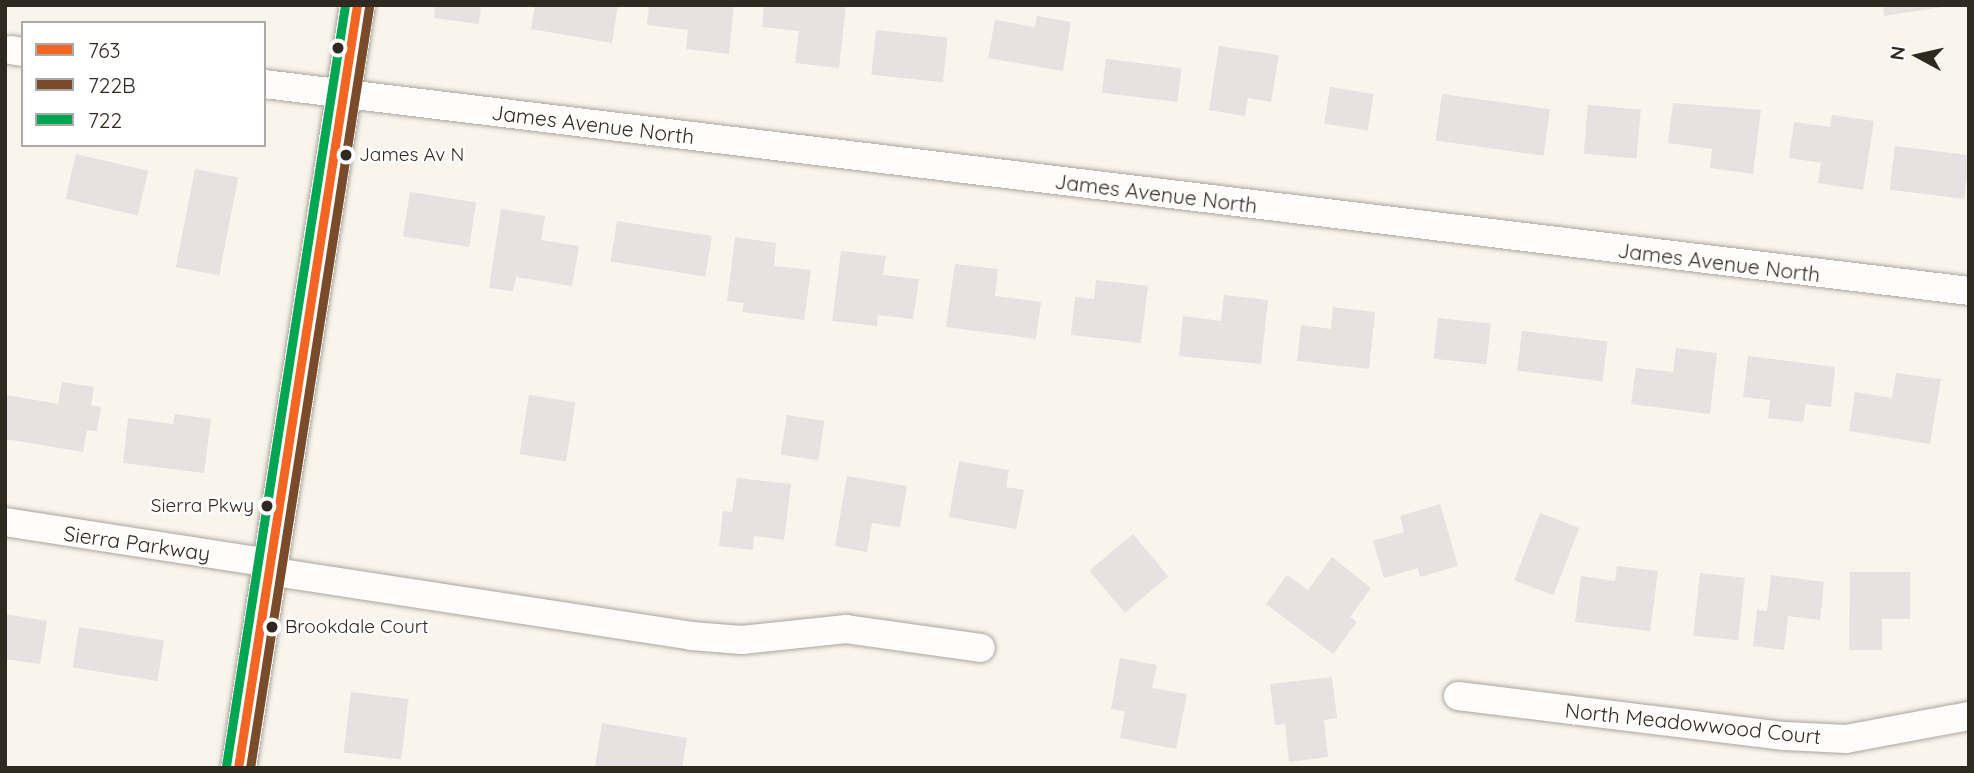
<!DOCTYPE html>
<html>
<head>
<meta charset="utf-8">
<style>
  body { margin:0 }
  #map { position:relative; width:1974px; height:773px; overflow:hidden; background:#f9f4ec; font-family:Quicksand,sans-serif }
  div>[style] { position:absolute }
  [style*='--x'] { left:calc(var(--x)*1px); top:calc(var(--y)*1px); width:calc(var(--w)*1px); rotate:calc(var(--a)*1deg) }
  .building>* { inset:0; background:#e9e0e1; transform-origin:0 0 }
  .roads { filter:drop-shadow(0 0 2px #aba69e) drop-shadow(0 0 2px #aba69e) }
  .minor>* { height:28px; margin:-14px; padding:0 14px; transform-origin:14px; border-radius:14px; background:#fefdfc }
  .tertiary>* { height:35px; margin:-17.5px; padding:0 17.5px; transform-origin:17.5px; border-radius:17.5px; background:#fefdfc }
  .bus-1>* { height:9px; margin:-4.5px; padding:0 4.5px; transform-origin:4.5px; border-radius:4.5px; background:#f26522 }
  .bus-2>* { height:9px; margin:-4.5px; padding:0 4.5px; transform-origin:4.5px; border-radius:4.5px; background:#7a4b2a }
  .bus-3>* { height:9px; margin:-4.5px; padding:0 4.5px; transform-origin:4.5px; border-radius:4.5px; background:#00a651 }
  .dots>* { width:19px; height:19px; translate:-50% -50%; box-sizing:border-box; border:4px solid #fff; border-radius:50% }
  span { translate:-50% -50%; white-space:nowrap; text-align:center; line-height:1.15; -webkit-text-stroke:5px #fff; paint-order:stroke }
  .bus-label { font-size:19px; color:#302920 }
  .left { translate:0 -50%; text-align:left }
  .right { translate:-100% -50%; text-align:right }
  .street-label { font-size:21px; color:#302920 }
  .frame { position:absolute; inset:0; border:7px solid #302920; pointer-events:none }
  .legend { position:absolute; left:21px; top:21px; width:245px; height:126px; box-sizing:border-box; background:#fff; border:2px solid #aca9a6; margin:0; padding:9px 12px; list-style:none; font-size:21px; color:#302920 }
  .legend li { display:flex; align-items:center; gap:14px; height:35px }
  .legend b { width:35px; border:2px solid #aca9a6 }
  .north { position:absolute; left:1883px; top:21px; width:70px; height:70px; -webkit-text-stroke:5px #fff; paint-order:stroke; rotate:278deg; font-size:19px; font-weight:700; line-height:28px; text-align:center; color:#302920 }
  .north::after { content:''; display:block; margin:auto; width:24px; height:32px; background:#302920; clip-path:polygon(50% 0,100% 100%,50% 72%,0 100%) }
</style>
</head>
<body>
<div id="map">
  <div class="building">
    <i style="clip-path:polygon(435px 5px,481px 5px,479px 24px,434px 18px)"></i>
    <i style="clip-path:polygon(535px 5px,618px 5px,612px 43px,531px 29px)"></i>
    <i style="clip-path:polygon(649px 5px,734px 5px,729px 54px,686px 49px,688px 30px,647px 25px)"></i>
    <i style="clip-path:polygon(764px 5px,846px 5px,839px 68px,795px 63px,799px 31px,762px 27px)"></i>
    <i style="clip-path:polygon(1883px 5px,1941px 5px,1942px 7px,1884px 16px)"></i>
    <i style="clip-path:polygon(1037px 16px,1071px 22px,1063px 71px,988px 58px,995px 20px,1035px 27px)"></i>
    <i style="left:876px;top:30px;width:72px;height:45px;rotate:6deg"></i>
    <i style="clip-path:polygon(1219px 46px,1279px 55px,1271px 102px,1248px 98px,1245px 116px,1209px 110px)"></i>
    <i style="left:1106px;top:59px;width:76px;height:34px;rotate:7deg"></i>
    <i style="left:1330px;top:87px;width:44px;height:37px;rotate:9deg"></i>
    <i style="left:1442px;top:94px;width:109px;height:47px;rotate:8deg"></i>
    <i style="clip-path:polygon(1673px 103px,1761px 110px,1753px 174px,1710px 168px,1712px 149px,1668px 143px)"></i>
    <i style="left:1588px;top:105px;width:53px;height:49px;rotate:5deg"></i>
    <i style="clip-path:polygon(1832px 115px,1874px 121px,1863px 190px,1818px 183px,1821px 163px,1789px 158px,1794px 122px,1830px 127px)"></i>
    <i style="left:1895px;top:146px;width:75px;height:44px;rotate:7deg"></i>
    <i style="left:76px;top:154px;width:74px;height:46px;rotate:13deg"></i>
    <i style="left:195px;top:169px;width:44px;height:100px;rotate:11deg"></i>
    <i style="left:410px;top:192px;width:67px;height:45px;rotate:9deg"></i>
    <i style="clip-path:polygon(501px 209px,545px 216px,541px 240px,579px 246px,572px 286px,516px 277px,513px 291px,489px 288px)"></i>
    <i style="left:617px;top:221px;width:96px;height:41px;rotate:9deg"></i>
    <i style="clip-path:polygon(735px 237px,776px 243px,774px 266px,811px 270px,804px 320px,742px 312px,744px 303px,727px 301px)"></i>
    <i style="clip-path:polygon(841px 251px,886px 256px,883px 275px,919px 279px,913px 319px,878px 315px,877px 326px,832px 321px)"></i>
    <i style="clip-path:polygon(955px 264px,998px 269px,995px 296px,1041px 302px,1036px 339px,946px 327px)"></i>
    <i style="clip-path:polygon(1096px 280px,1148px 286px,1141px 343px,1071px 335px,1075px 297px,1094px 299px)"></i>
    <i style="clip-path:polygon(1224px 295px,1268px 300px,1261px 364px,1179px 356px,1183px 316px,1221px 321px)"></i>
    <i style="clip-path:polygon(1333px 307px,1375px 312px,1369px 369px,1297px 361px,1301px 325px,1331px 329px)"></i>
    <i style="left:1438px;top:318px;width:53px;height:41px;rotate:6deg"></i>
    <i style="left:1522px;top:331px;width:86px;height:40px;rotate:7deg"></i>
    <i style="clip-path:polygon(1676px 348px,1717px 353px,1710px 414px,1631px 404px,1636px 368px,1673px 372px)"></i>
    <i style="clip-path:polygon(1748px 356px,1835px 367px,1831px 407px,1806px 404px,1803px 422px,1768px 418px,1770px 400px,1743px 397px)"></i>
    <i style="clip-path:polygon(1896px 373px,1941px 379px,1930px 444px,1849px 431px,1855px 392px,1892px 398px)"></i>
    <i style="clip-path:polygon(62px 382px,94px 387px,91px 405px,101px 407px,97px 431px,87px 430px,83px 452px,5px 439px,7px 395px,58px 404px)"></i>
    <i style="left:529px;top:395px;width:47px;height:60px;rotate:9deg"></i>
    <i style="clip-path:polygon(175px 414px,211px 419px,204px 473px,123px 463px,128px 418px,173px 424px)"></i>
    <i style="left:787px;top:415px;width:38px;height:40px;rotate:9deg"></i>
    <i style="clip-path:polygon(959px 461px,1009px 470px,1006px 487px,1024px 490px,1016px 529px,949px 517px)"></i>
    <i style="clip-path:polygon(847px 476px,907px 486px,900px 527px,872px 523px,867px 552px,835px 546px)"></i>
    <i style="clip-path:polygon(737px 478px,791px 484px,784px 540px,754px 536px,753px 550px,719px 546px,723px 511px,732px 512px)"></i>
    <i style="clip-path:polygon(1440px 504px,1458px 566px,1420px 577px,1418px 568px,1384px 578px,1373px 541px,1404px 532px,1400px 516px)"></i>
    <i style="left:1540px;top:513px;width:42px;height:72px;rotate:21deg"></i>
    <i style="left:1133px;top:534px;width:55px;height:57px;rotate:50deg"></i>
    <i style="clip-path:polygon(1332px 557px,1371px 588px,1350px 617px,1357px 622px,1333px 654px,1266px 604px,1287px 575px,1308px 590px)"></i>
    <i style="clip-path:polygon(1617px 566px,1658px 571px,1650px 631px,1575px 622px,1581px 576px,1615px 581px)"></i>
    <i style="clip-path:polygon(1850px 572px,1910px 572px,1910px 619px,1882px 619px,1882px 650px,1849px 650px)"></i>
    <i style="left:1700px;top:573px;width:45px;height:63px;rotate:6deg"></i>
    <i style="clip-path:polygon(1771px 575px,1824px 582px,1820px 620px,1788px 616px,1784px 650px,1753px 646px,1757px 610px,1767px 611px)"></i>
    <i style="clip-path:polygon(5px 614px,47px 621px,40px 664px,5px 659px)"></i>
    <i style="left:79px;top:627px;width:86px;height:41px;rotate:9deg"></i>
    <i style="clip-path:polygon(1120px 658px,1157px 665px,1152px 688px,1187px 694px,1176px 749px,1120px 738px,1125px 711px,1111px 709px)"></i>
    <i style="clip-path:polygon(1332px 677px,1337px 718px,1324px 720px,1328px 757px,1289px 762px,1285px 724px,1275px 725px,1270px 684px)"></i>
    <i style="left:351px;top:692px;width:58px;height:61px;rotate:7deg"></i>
    <i style="clip-path:polygon(602px 723px,687px 738px,682px 768px,595px 768px)"></i>
  </div>
  <div class="roads">
    <div class="minor">
      <i style="--x:11;--y:50;--w:12;--a:9"></i>
      <i style="--x:264;--y:84;--w:1718;--a:6.92"></i>
      <i style="--x:5;--y:522;--w:267;--a:8.8"></i>
      <i style="--x:268;--y:571;--w:428;--a:8.7"></i>
      <i style="--x:691;--y:636;--w:51;--a:4.5"></i>
      <i style="--x:742;--y:640;--w:105;--a:-6"></i>
      <i style="--x:846;--y:629;--w:136;--a:8"></i>
      <i style="--x:1458;--y:696;--w:329;--a:7"></i>
      <i style="--x:1785;--y:736;--w:61;--a:2.8"></i>
      <i style="--x:1846;--y:739;--w:125;--a:-10.6"></i>
    </div>
    <div class="tertiary">
      <i style="--x:238;--y:768;--w:772;--a:-81.14"></i>
    </div>
  </div>
  <div class="bus-1">
    <i style="--x:238;--y:768;--w:772;--a:-81.14"></i>
  </div>
  <div class="bus-2">
    <i style="--x:250;--y:768;--w:770;--a:-81.11"></i>
  </div>
  <div class="bus-3">
    <i style="--x:226;--y:766;--w:770;--a:-81.11"></i>
  </div>
  <div class="dots">
    <i style="left:338px;top:48px;background:#302920"></i>
    <i style="left:346px;top:155px;background:#302920"></i>
    <i style="left:267px;top:506px;background:#302920"></i>
    <i style="left:272px;top:627px;background:#302920"></i>
  </div>
  <div class="bus-label">
    <span class="left" style="left:359px;top:155px">James Av N</span>
    <span class="right" style="left:254px;top:506px">Sierra Pkwy</span>
    <span class="left" style="left:285px;top:627px">Brookdale Court</span>
  </div>
  <div class="street-label">
    <span style="left:593px;top:124px;rotate:7deg">James Avenue North</span>
    <span style="left:1156px;top:193px;rotate:7deg">James Avenue North</span>
    <span style="left:1719px;top:262px;rotate:7deg">James Avenue North</span>
    <span style="left:137px;top:543px;rotate:8deg">Sierra Parkway</span>
    <span style="left:1693px;top:723px;rotate:6deg">North Meadowwood Court</span>
  </div>
  <div class="frame"></div>
  <ul class="legend">
  <li><b style="height:9px;background:#f26522"></b>763</li>
  <li><b style="height:9px;background:#7a4b2a"></b>722B</li>
  <li><b style="height:9px;background:#00a651"></b>722</li>
  </ul>
  <div class="north">N</div>
</div>
</body>
</html>
